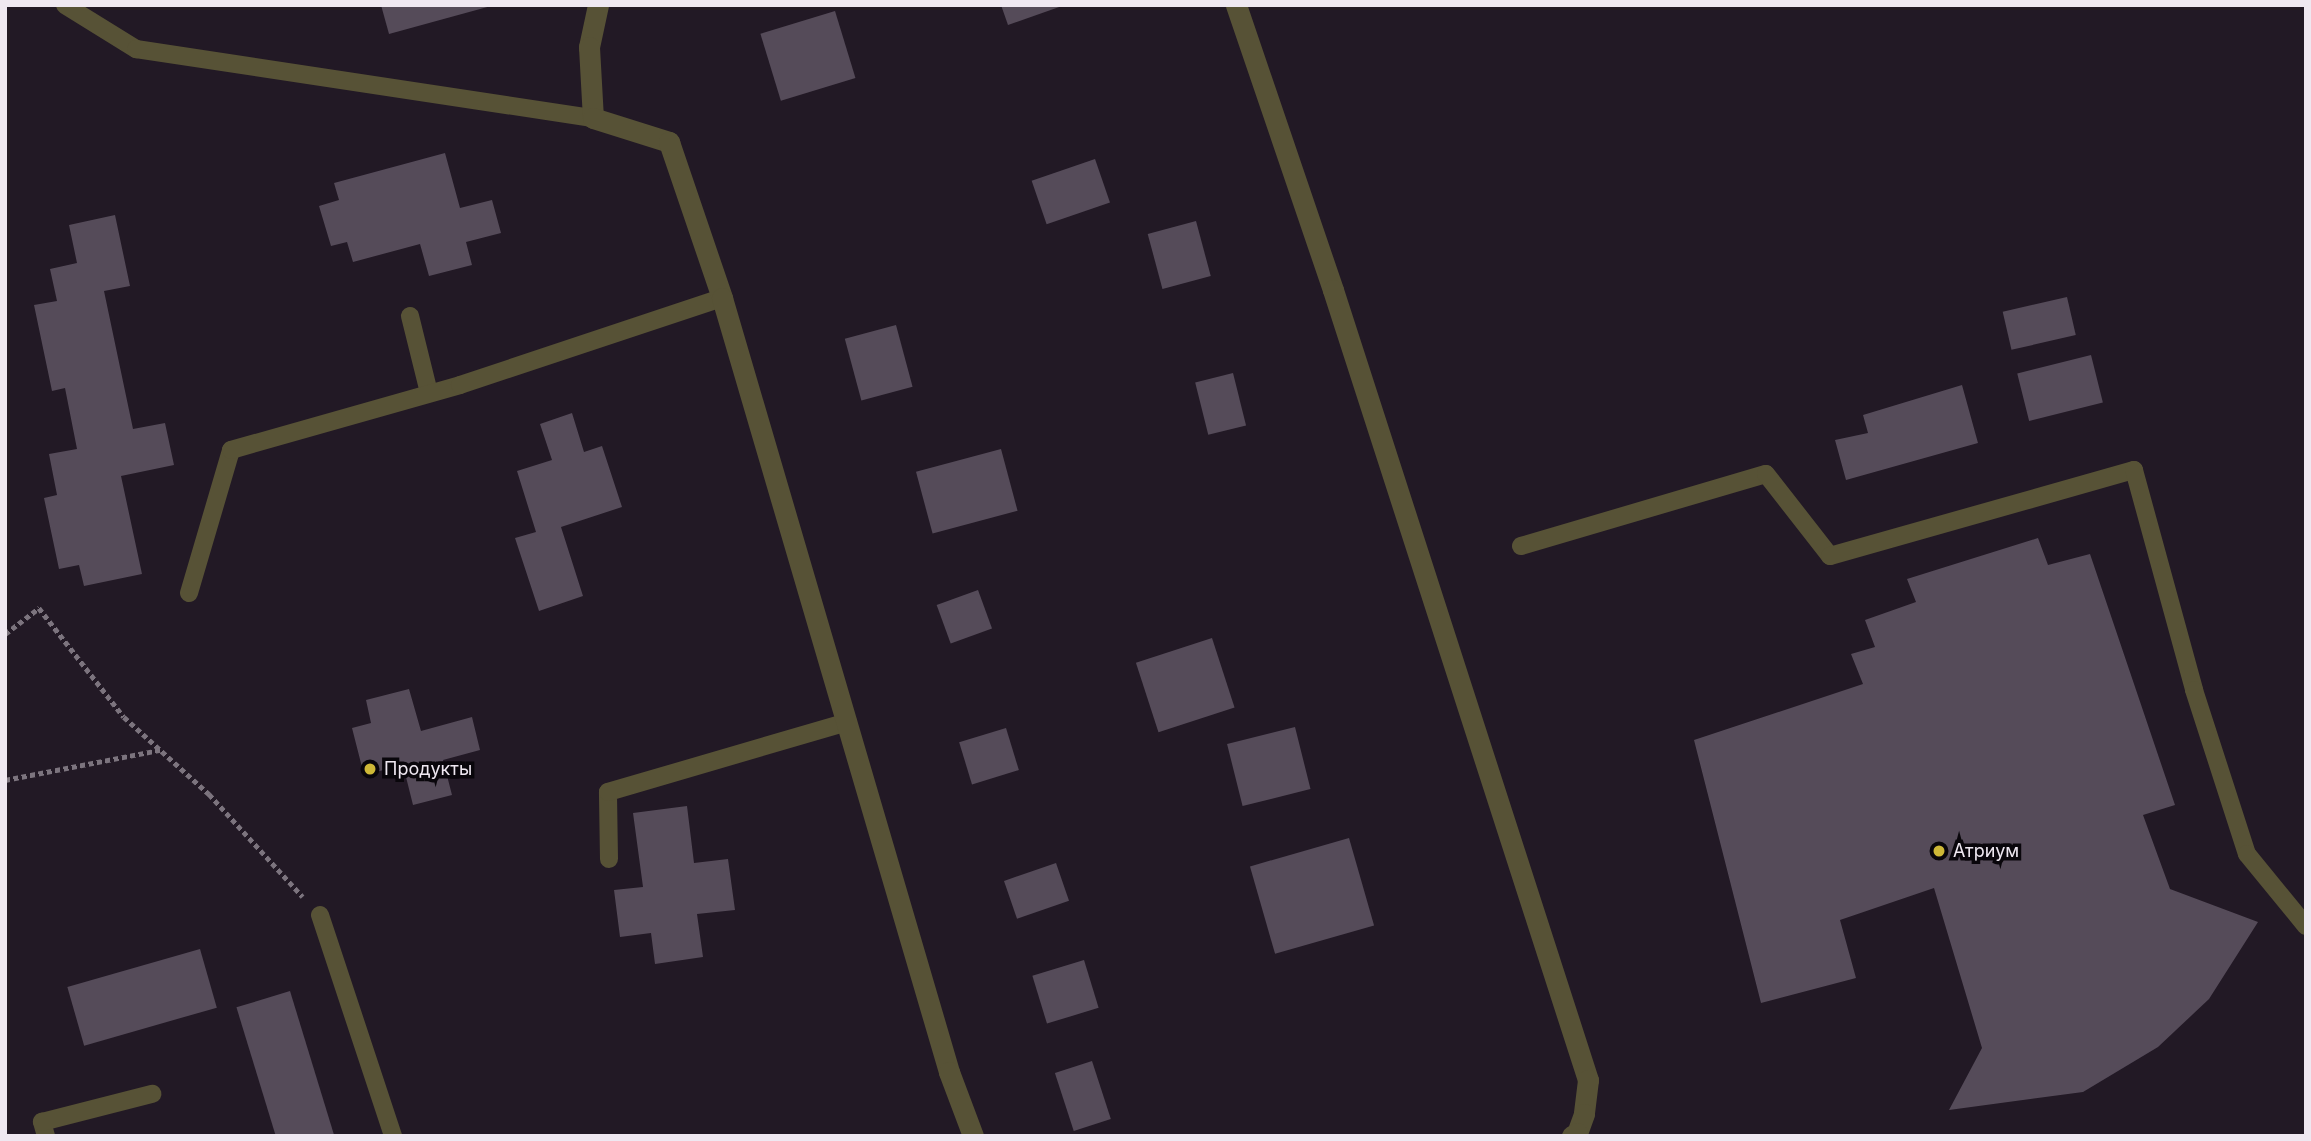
<!DOCTYPE html>
<html>
<head>
<meta charset="utf-8">
<style>
  body { margin:0 }
  #map { position:relative; width:2311px; height:1141px; overflow:hidden; background:#221925; font-family:Inter,sans-serif }
  div>[style] { position:absolute }
  [style*='--x'] { left:calc(var(--x)*1px); top:calc(var(--y)*1px); width:calc(var(--w)*1px); rotate:calc(var(--a)*1deg) }
  .building>* { inset:0; background:#554b59; transform-origin:0 0 }
  .path>* { height:4.5px; margin-top:-2.25px; transform-origin:0; background:repeating-linear-gradient(90deg,#7c747e 0 5px,transparent 0 8.5px) }
  .lane>* { height:18px; margin:-9px; padding:0 9px; transform-origin:9px; border-radius:9px; background:#575236 }
  .street>* { height:21px; margin:-10.5px; padding:0 10.5px; transform-origin:10.5px; border-radius:10.5px; background:#575236 }
  .dots>* { width:19px; height:19px; translate:-50% -50%; box-sizing:border-box; border:4px solid #09060b; border-radius:50% }
  span { translate:-50% -50%; white-space:nowrap; text-align:center; line-height:1.15; -webkit-text-stroke:7px #09060b; paint-order:stroke }
  .poi-label { font-size:18px; color:#efe8f1 }
  .left { translate:0 -50%; text-align:left }
  .frame { position:absolute; inset:0; border:7px solid #efe8f1; pointer-events:none }
</style>
</head>
<body>
<div id="map">
  <div class="building">
    <i style="clip-path:polygon(381px 5px,491px 5px,491px 6px,389px 34px)"></i>
    <i style="clip-path:polygon(1001px 5px,1062px 5px,1062px 6px,1008px 25px)"></i>
    <i style="left:835px;top:11px;width:70px;height:78px;rotate:73deg"></i>
    <i style="clip-path:polygon(445px 153px,460px 208px,492px 200px,501px 233px,466px 242px,472px 265px,429px 276px,420px 244px,353px 262px,347px 242px,331px 246px,319px 206px,339px 200px,334px 183px)"></i>
    <i style="left:1095px;top:159px;width:46px;height:67px;rotate:71deg"></i>
    <i style="clip-path:polygon(115px 215px,130px 286px,104px 291px,133px 429px,165px 423px,174px 465px,121px 476px,142px 574px,84px 586px,79px 565px,59px 569px,44px 498px,57px 495px,49px 454px,77px 449px,65px 388px,52px 391px,34px 305px,57px 301px,50px 269px,77px 263px,69px 225px)"></i>
    <i style="left:1196px;top:221px;width:57px;height:50px;rotate:75deg"></i>
    <i style="left:2067px;top:297px;width:39px;height:66px;rotate:77deg"></i>
    <i style="left:896px;top:325px;width:64px;height:53px;rotate:75deg"></i>
    <i style="left:2091px;top:355px;width:49px;height:76px;rotate:76deg"></i>
    <i style="left:1233px;top:373px;width:54px;height:39px;rotate:76deg"></i>
    <i style="clip-path:polygon(1962px 385px,1978px 443px,1846px 480px,1835px 440px,1868px 433px,1863px 415px)"></i>
    <i style="clip-path:polygon(572px 413px,584px 452px,602px 446px,622px 507px,561px 527px,583px 596px,539px 611px,515px 538px,536px 532px,517px 471px,552px 460px,540px 424px)"></i>
    <i style="left:1001px;top:449px;width:64px;height:88px;rotate:75deg"></i>
    <i style="clip-path:polygon(2038px 538px,2048px 565px,2090px 554px,2175px 805px,2143px 815px,2170px 889px,2258px 922px,2209px 999px,2158px 1047px,2083px 1092px,1949px 1110px,1982px 1048px,1934px 888px,1840px 920px,1856px 978px,1761px 1003px,1694px 740px,1863px 684px,1851px 654px,1875px 647px,1865px 620px,1916px 602px,1907px 579px)"></i>
    <i style="left:978px;top:590px;width:41px;height:44px;rotate:70deg"></i>
    <i style="left:1212px;top:638px;width:73px;height:80px;rotate:72deg"></i>
    <i style="clip-path:polygon(409px 689px,421px 731px,472px 717px,480px 750px,443px 760px,452px 795px,413px 805px,403px 765px,364px 775px,352px 728px,371px 723px,366px 700px)"></i>
    <i style="left:1295px;top:727px;width:64px;height:70px;rotate:76deg"></i>
    <i style="left:1006px;top:728px;width:44px;height:49px;rotate:73deg"></i>
    <i style="clip-path:polygon(687px 806px,694px 863px,728px 859px,735px 910px,697px 914px,703px 957px,655px 964px,651px 933px,620px 937px,614px 890px,643px 887px,633px 813px)"></i>
    <i style="left:1349px;top:838px;width:91px;height:103px;rotate:74deg"></i>
    <i style="left:1056px;top:863px;width:40px;height:55px;rotate:71deg"></i>
    <i style="left:200px;top:949px;width:61px;height:138px;rotate:74deg"></i>
    <i style="left:1084px;top:960px;width:50px;height:54px;rotate:73deg"></i>
    <i style="left:290px;top:991px;width:152px;height:56px;rotate:73deg"></i>
    <i style="left:1092px;top:1061px;width:61px;height:39px;rotate:72deg"></i>
  </div>
  <div class="path">
    <i style="--x:5;--y:634;--w:43;--a:-37.4"></i>
    <i style="--x:39;--y:608;--w:138;--a:52.1"></i>
    <i style="--x:124;--y:717;--w:115;--a:42.2"></i>
    <i style="--x:209;--y:794;--w:139;--a:47.6"></i>
    <i style="--x:5;--y:780;--w:158;--a:-11"></i>
  </div>
  <div class="lane">
    <i style="--x:65;--y:5;--w:84;--a:31.8"></i>
    <i style="--x:136;--y:49;--w:462;--a:8.6"></i>
    <i style="--x:410;--y:316;--w:79;--a:76.1"></i>
    <i style="--x:1521;--y:546;--w:255;--a:-16.4"></i>
    <i style="--x:1766;--y:474;--w:104;--a:52"></i>
    <i style="--x:1830;--y:556;--w:316;--a:-15.8"></i>
    <i style="--x:2134;--y:470;--w:228;--a:74.7"></i>
    <i style="--x:2194;--y:690;--w:172;--a:72.1"></i>
    <i style="--x:2247;--y:854;--w:93;--a:50.7"></i>
    <i style="--x:189;--y:593;--w:149;--a:-73.6"></i>
    <i style="--x:231;--y:450;--w:238;--a:-15.8"></i>
    <i style="--x:460;--y:385;--w:276;--a:-18.4"></i>
    <i style="--x:609;--y:859;--w:67;--a:-90.9"></i>
    <i style="--x:608;--y:792;--w:250;--a:-16.3"></i>
    <i style="--x:320;--y:915;--w:233;--a:71.7"></i>
    <i style="--x:46;--y:1136;--w:15;--a:-106"></i>
    <i style="--x:42;--y:1122;--w:114;--a:-14.3"></i>
  </div>
  <div class="street">
    <i style="--x:598;--y:5;--w:43;--a:102.1"></i>
    <i style="--x:589;--y:47;--w:71;--a:86.8"></i>
    <i style="--x:593;--y:118;--w:80;--a:17.5"></i>
    <i style="--x:669;--y:142;--w:165;--a:71.2"></i>
    <i style="--x:722;--y:298;--w:807;--a:73.65"></i>
    <i style="--x:949;--y:1072;--w:68;--a:69.4"></i>
    <i style="--x:1236;--y:5;--w:301;--a:71.2"></i>
    <i style="--x:1333;--y:290;--w:830;--a:72.11"></i>
    <i style="--x:1588;--y:1080;--w:34;--a:97"></i>
    <i style="--x:1584;--y:1114;--w:20;--a:110"></i>
    <i style="--x:1577;--y:1133;--w:6;--a:149"></i>
  </div>
  <div class="dots">
    <i style="left:370px;top:769px;background:#ceb837"></i>
    <i style="left:1939px;top:851px;background:#ceb837"></i>
  </div>
  <div class="poi-label">
    <span class="left" style="left:384px;top:769px">Продукты</span>
    <span class="left" style="left:1953px;top:851px">Атриум</span>
  </div>
  <div class="frame"></div>
</div>
</body>
</html>
